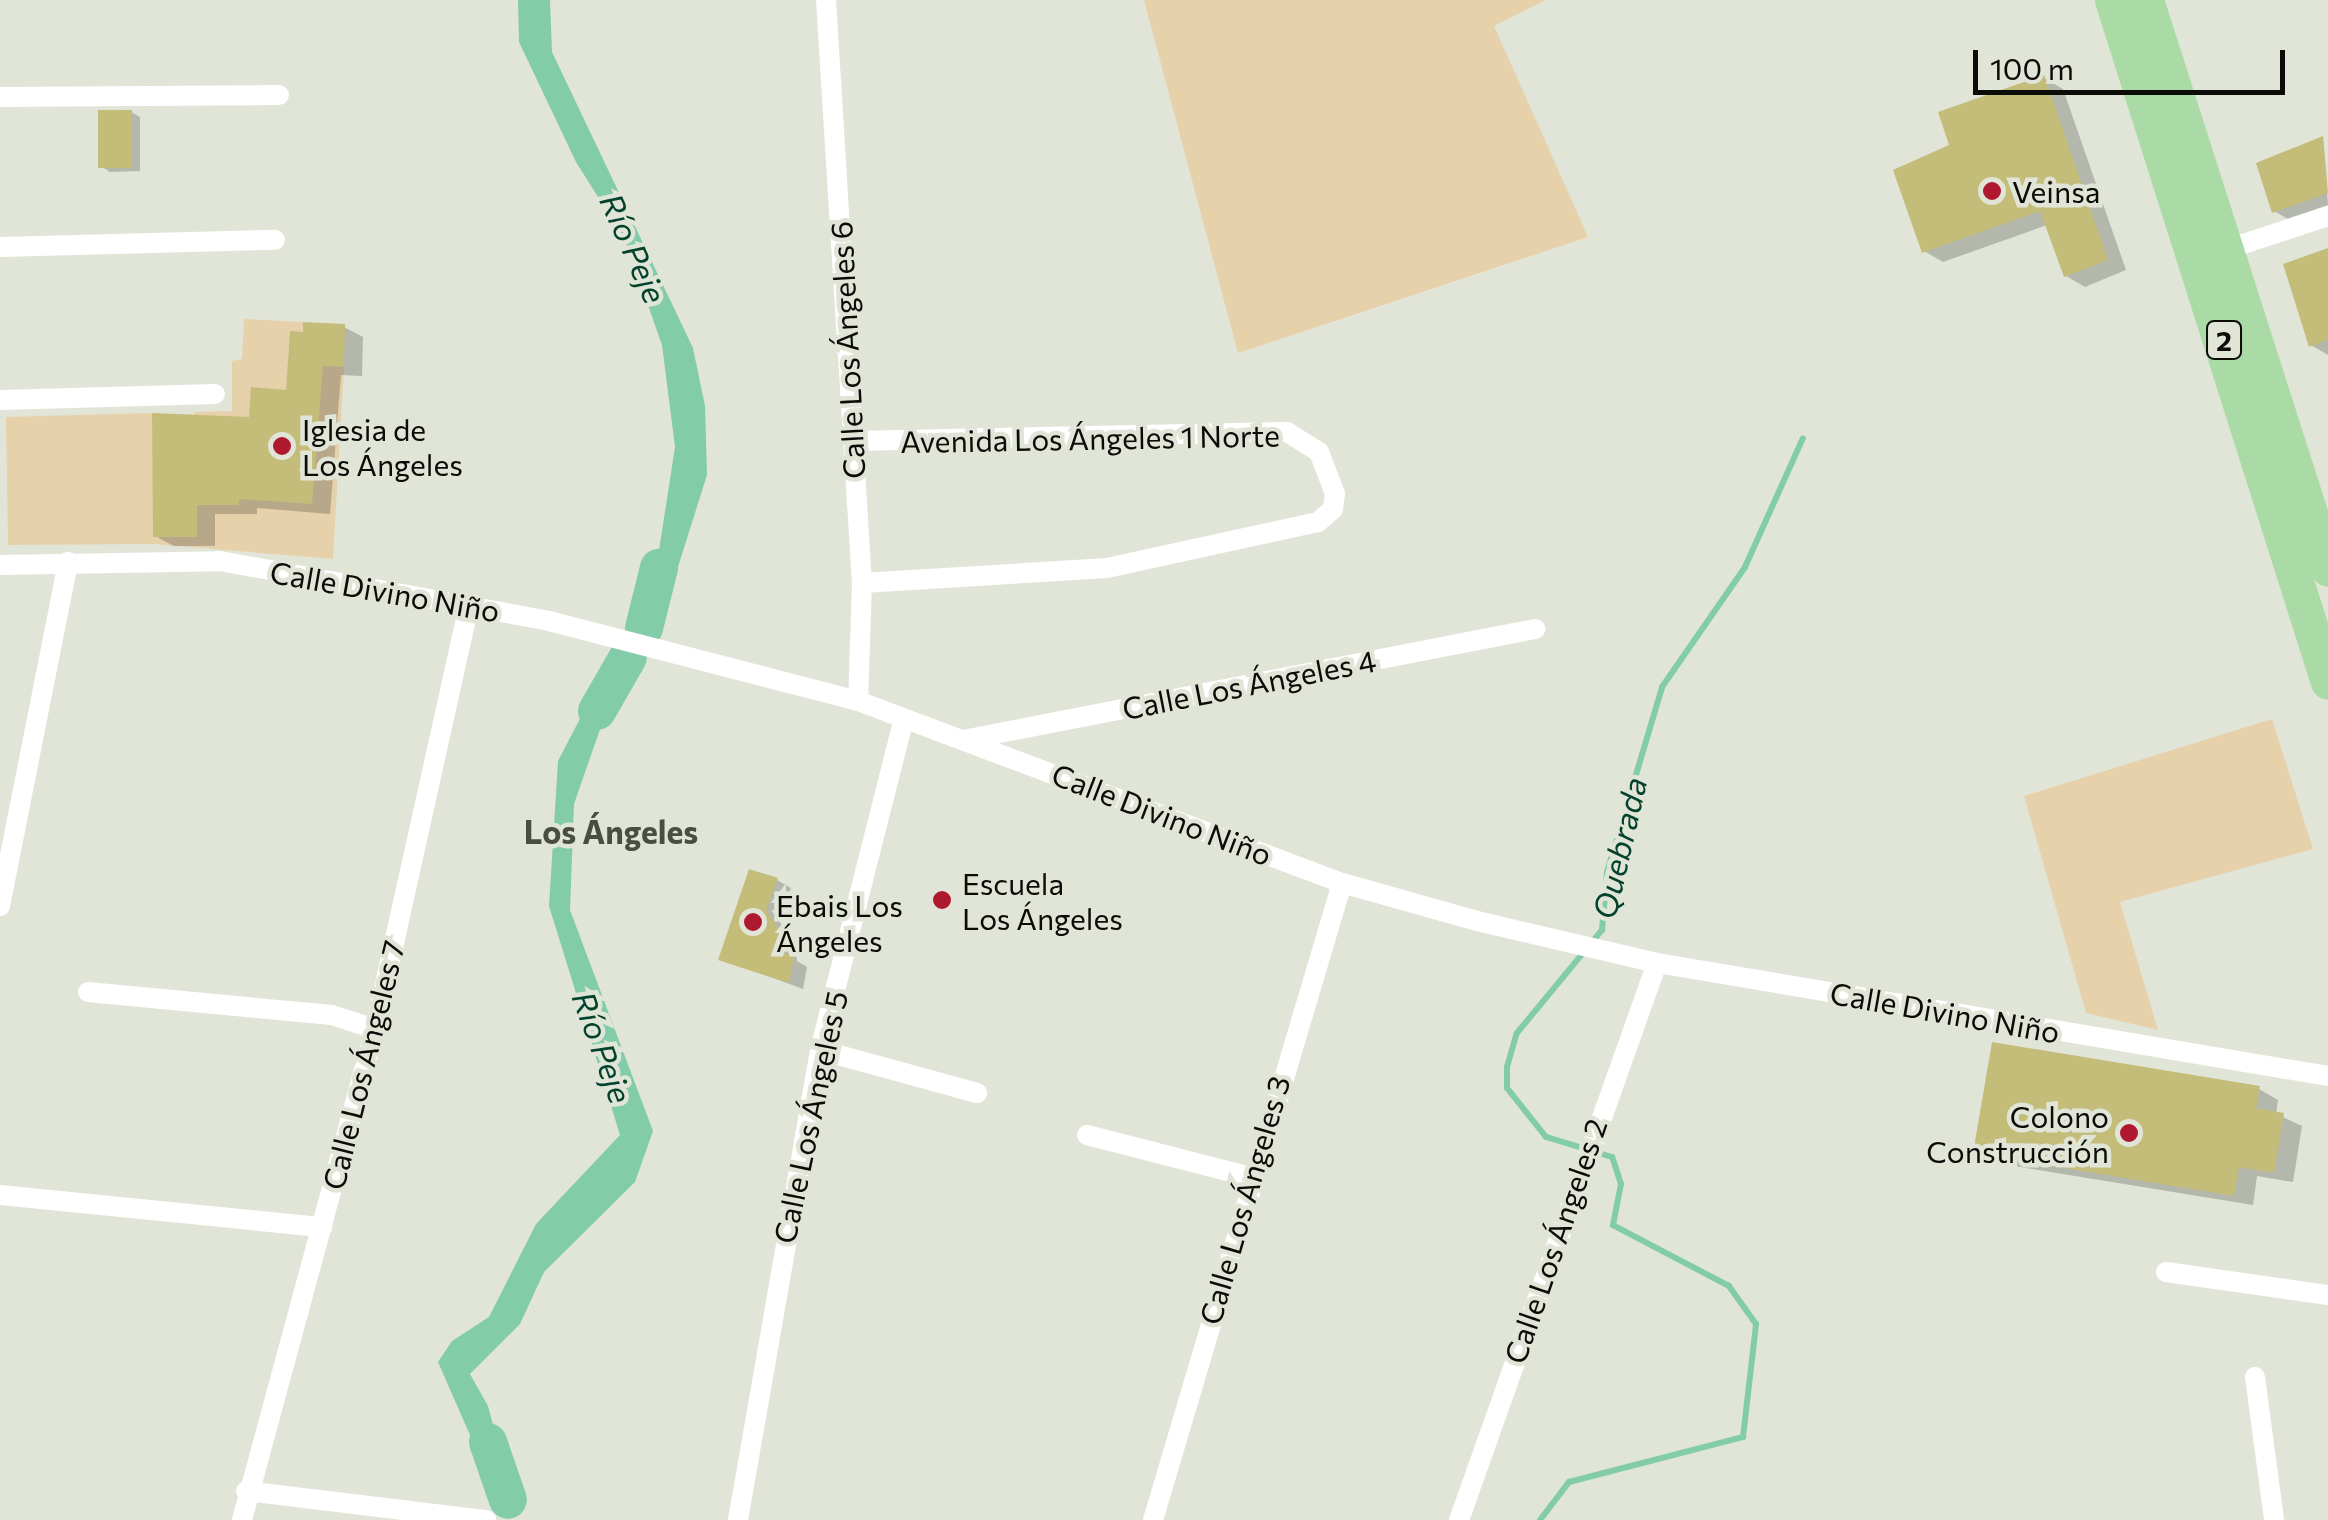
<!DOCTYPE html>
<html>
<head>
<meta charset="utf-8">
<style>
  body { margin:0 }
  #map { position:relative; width:2328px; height:1520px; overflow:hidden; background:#e0e5d8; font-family:Commissioner,sans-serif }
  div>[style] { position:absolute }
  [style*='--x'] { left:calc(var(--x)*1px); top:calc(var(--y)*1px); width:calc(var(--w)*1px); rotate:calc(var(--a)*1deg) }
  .green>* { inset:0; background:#e7d1ab }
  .water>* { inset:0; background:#83cca9 }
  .shadow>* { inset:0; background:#0003 }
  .stream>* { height:6px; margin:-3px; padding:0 3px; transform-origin:3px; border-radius:3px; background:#83cca9 }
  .river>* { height:38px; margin:-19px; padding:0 19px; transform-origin:19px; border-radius:19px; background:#83cca9 }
  .building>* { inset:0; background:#c4bc79; transform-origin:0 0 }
  .minor>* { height:20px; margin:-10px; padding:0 10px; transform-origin:10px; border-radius:10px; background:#fff }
  .trunk>* { height:35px; margin:-17.5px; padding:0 17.5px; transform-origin:17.5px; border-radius:17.5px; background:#aadba6 }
  .dots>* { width:28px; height:28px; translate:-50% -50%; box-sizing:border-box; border:5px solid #e0e5d8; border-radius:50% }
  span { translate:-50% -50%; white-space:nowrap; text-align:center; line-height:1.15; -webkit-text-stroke:9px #e0e5d8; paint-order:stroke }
  .shield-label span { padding:2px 8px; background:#e0e5d8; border:2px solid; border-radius:8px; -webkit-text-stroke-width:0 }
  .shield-label { font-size:28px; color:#0b0c08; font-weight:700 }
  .poi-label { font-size:30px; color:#0b0c08 }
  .left { translate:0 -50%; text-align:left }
  .right { translate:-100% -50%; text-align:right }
  .street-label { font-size:30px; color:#0b0c08 }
  .water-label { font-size:32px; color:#03422c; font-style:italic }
  .neighbourhood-label { font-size:32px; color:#4a4d42; font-weight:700 }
  .scale { position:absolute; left:1973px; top:50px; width:312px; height:45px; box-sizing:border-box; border:5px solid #0b0c08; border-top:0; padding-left:12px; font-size:30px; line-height:35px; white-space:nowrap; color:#0b0c08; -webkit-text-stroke:8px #e0e5d8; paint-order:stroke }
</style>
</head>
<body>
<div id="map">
  <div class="green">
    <i style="clip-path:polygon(1144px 0,1546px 0,1494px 26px,1588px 237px,1238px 353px)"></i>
    <i style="clip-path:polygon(244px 319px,303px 322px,303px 332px,290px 332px,288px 363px,344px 367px,333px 559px,153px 544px,8px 545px,6px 417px,152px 413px,154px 537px,197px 536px,197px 505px,239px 504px,194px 446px,194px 412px,232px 411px,232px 361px,242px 359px)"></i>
    <i style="clip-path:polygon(2272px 719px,2313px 849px,2120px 902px,2158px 1030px,2086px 1013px,2024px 796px)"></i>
  </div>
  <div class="water">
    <i style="clip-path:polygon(518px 0,550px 0,552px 52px,693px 348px,705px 406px,707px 475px,671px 589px,649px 615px,675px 447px,662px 345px,625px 240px,576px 162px,519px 42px)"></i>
    <i style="clip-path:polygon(621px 669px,574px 804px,570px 910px,653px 1131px,635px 1182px,544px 1272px,520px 1324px,470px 1374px,488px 1406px,508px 1482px,504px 1492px,491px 1483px,438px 1362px,452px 1341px,489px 1317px,536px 1224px,620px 1135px,549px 906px,558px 761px,585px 709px)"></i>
  </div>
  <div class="shadow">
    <i style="clip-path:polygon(2044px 78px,2063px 89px,2126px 270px,2085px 287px,2066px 276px,2047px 225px,1943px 262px,1924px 251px,1952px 146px)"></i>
    <i style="clip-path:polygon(131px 112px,140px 117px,140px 171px,110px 172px,101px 166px)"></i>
    <i style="clip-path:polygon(2323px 139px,2328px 205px,2288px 219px,2274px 211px)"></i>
    <i style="clip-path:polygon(2328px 251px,2328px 355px,2311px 345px)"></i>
    <i style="clip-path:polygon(344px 327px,363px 337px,362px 376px,341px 375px,330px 514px,257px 508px,257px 514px,215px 514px,215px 546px,174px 546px,155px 536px,251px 419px,288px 393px)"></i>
    <i style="clip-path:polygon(777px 880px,791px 888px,780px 921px,796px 944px,797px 961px,807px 967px,803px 989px,721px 959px)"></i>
    <i style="clip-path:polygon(2259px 1089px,2278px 1100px,2276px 1114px,2302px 1126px,2293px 1182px,2257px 1176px,2253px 1205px,1995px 1163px,1976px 1152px)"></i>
  </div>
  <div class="stream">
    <i style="--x:1540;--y:1520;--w:48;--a:-52.7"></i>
    <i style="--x:1569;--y:1482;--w:180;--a:-14.5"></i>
    <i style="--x:1743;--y:1437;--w:114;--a:-83.4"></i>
    <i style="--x:1756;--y:1324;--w:47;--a:-125.4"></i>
    <i style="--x:1729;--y:1286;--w:131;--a:-152.3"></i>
    <i style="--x:1613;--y:1225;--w:42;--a:-79"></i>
    <i style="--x:1621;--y:1184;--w:28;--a:-108"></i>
    <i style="--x:1612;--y:1157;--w:69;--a:-163.1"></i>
    <i style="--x:1546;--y:1137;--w:63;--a:-128.5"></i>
    <i style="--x:1507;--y:1088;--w:21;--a:-90"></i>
    <i style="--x:1507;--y:1067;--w:35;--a:-74"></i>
    <i style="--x:1517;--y:1033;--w:134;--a:-50.5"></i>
    <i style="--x:1602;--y:930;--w:58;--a:-85.1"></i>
    <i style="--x:1607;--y:872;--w:193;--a:-73.4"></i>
    <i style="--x:1662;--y:687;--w:146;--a:-55.3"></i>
    <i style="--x:1745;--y:567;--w:141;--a:-65.8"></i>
  </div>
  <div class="river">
    <i style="--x:644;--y:628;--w:62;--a:-76"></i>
    <i style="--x:597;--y:711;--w:62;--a:-60.1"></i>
    <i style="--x:488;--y:1442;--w:61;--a:71"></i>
  </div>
  <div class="building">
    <i style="clip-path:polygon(2044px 75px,2108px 260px,2064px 277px,2040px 211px,1922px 253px,1893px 170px,1949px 145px,1938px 112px)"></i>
    <i style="left:98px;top:110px;width:34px;height:58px"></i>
    <i style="clip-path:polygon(2323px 136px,2328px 193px,2272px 213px,2256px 163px)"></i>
    <i style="clip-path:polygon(2328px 248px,2328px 340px,2309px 347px,2283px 264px)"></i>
    <i style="clip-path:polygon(303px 322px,345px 324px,344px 367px,323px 366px,312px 504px,239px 499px,239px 505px,197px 505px,197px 537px,153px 537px,152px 413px,249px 417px,251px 387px,286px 390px,290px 331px,303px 332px)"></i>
    <i style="clip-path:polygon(749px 869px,778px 878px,766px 911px,782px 934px,784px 953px,794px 957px,789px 983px,718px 960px)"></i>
    <i style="clip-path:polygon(1992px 1042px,2260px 1086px,2256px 1108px,2284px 1113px,2274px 1173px,2239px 1167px,2234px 1196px,1973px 1153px)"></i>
  </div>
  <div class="minor">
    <i style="--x:826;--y:0;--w:584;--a:86.47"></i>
    <i style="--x:862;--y:583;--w:118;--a:91.9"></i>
    <i style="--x:0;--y:97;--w:279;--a:-0.4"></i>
    <i style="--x:0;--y:247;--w:275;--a:-1.5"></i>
    <i style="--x:2216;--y:253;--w:118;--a:-18.3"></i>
    <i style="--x:0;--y:400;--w:215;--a:-1.6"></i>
    <i style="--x:853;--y:441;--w:434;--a:-1.2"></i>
    <i style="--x:1287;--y:432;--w:38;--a:32"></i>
    <i style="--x:1319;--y:452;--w:45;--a:69.1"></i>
    <i style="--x:1335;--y:494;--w:15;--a:98"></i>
    <i style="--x:1333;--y:509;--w:20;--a:139"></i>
    <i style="--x:1318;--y:522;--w:216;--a:167.7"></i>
    <i style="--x:1107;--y:568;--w:245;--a:176.5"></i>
    <i style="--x:0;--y:565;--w:220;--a:-1"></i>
    <i style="--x:220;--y:561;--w:334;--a:10.3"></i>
    <i style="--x:549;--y:621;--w:319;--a:14.5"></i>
    <i style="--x:858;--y:701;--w:517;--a:20.61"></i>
    <i style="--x:1342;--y:883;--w:140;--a:15.7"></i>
    <i style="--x:1477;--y:921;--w:185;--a:13.1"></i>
    <i style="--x:1657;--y:963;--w:680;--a:9.56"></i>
    <i style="--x:963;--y:740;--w:583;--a:-10.98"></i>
    <i style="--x:0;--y:906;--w:351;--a:-78.8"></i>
    <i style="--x:88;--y:992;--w:245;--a:5.4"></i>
    <i style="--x:332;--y:1015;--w:45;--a:18"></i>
    <i style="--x:820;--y:1050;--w:163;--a:15.3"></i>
    <i style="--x:1087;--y:1135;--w:168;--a:14.4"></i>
    <i style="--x:0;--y:1195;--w:324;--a:5.7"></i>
    <i style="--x:2166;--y:1272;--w:164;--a:8.1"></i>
    <i style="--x:2255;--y:1377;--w:144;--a:82.4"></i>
    <i style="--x:246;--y:1491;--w:242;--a:6.9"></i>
    <i style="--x:242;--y:1520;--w:509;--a:-74.84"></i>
    <i style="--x:375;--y:1029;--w:434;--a:-77.5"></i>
    <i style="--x:738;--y:1520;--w:477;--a:-80.1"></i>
    <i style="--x:820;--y:1050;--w:341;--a:-75.8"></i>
    <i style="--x:1153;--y:1520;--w:664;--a:-73.47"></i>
    <i style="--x:1459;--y:1520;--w:591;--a:-70.43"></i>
  </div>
  <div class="trunk">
    <i style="--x:2112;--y:0;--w:715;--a:72.43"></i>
    <i style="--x:2146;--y:0;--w:597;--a:72.26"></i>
  </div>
  <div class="dots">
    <i style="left:1992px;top:191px;background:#ae1930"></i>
    <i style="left:282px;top:446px;background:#ae1930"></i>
    <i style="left:942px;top:900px;background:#ae1930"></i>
    <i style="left:753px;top:922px;background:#ae1930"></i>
    <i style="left:2129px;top:1133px;background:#ae1930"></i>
  </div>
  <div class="shield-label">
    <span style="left:2224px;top:340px">2</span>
  </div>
  <div class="poi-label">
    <span class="left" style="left:2012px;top:191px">Veinsa</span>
    <span class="left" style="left:302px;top:446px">Iglesia de<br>Los Ángeles</span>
    <span class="left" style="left:962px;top:900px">Escuela<br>Los Ángeles</span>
    <span class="left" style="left:776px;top:922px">Ebais Los<br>Ángeles</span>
    <span class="right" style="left:2109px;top:1133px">Colono<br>Construcción</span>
  </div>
  <div class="street-label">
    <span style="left:847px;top:350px;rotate:-93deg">Calle Los Ángeles 6</span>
    <span style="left:1090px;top:438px;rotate:-1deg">Avenida Los Ángeles 1 Norte</span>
    <span style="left:385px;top:591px;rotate:10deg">Calle Divino Niño</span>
    <span style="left:1249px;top:684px;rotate:-11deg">Calle Los Ángeles 4</span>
    <span style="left:1162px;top:814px;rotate:21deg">Calle Divino Niño</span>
    <span style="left:1945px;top:1012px;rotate:10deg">Calle Divino Niño</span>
    <span style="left:363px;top:1065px;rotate:-76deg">Calle Los Ángeles 7</span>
    <span style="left:810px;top:1117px;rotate:-78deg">Calle Los Ángeles 5</span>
    <span style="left:1244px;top:1200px;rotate:-74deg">Calle Los Ángeles 3</span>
    <span style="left:1555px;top:1241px;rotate:-71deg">Calle Los Ángeles 2</span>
  </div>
  <div class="water-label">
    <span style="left:634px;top:248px;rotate:66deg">Río Peje</span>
    <span style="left:1619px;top:848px;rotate:-77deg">Quebrada</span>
    <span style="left:603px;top:1047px;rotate:70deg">Río Peje</span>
  </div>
  <div class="neighbourhood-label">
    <span style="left:611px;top:831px">Los Ángeles</span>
  </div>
  <div class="scale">100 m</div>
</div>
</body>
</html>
